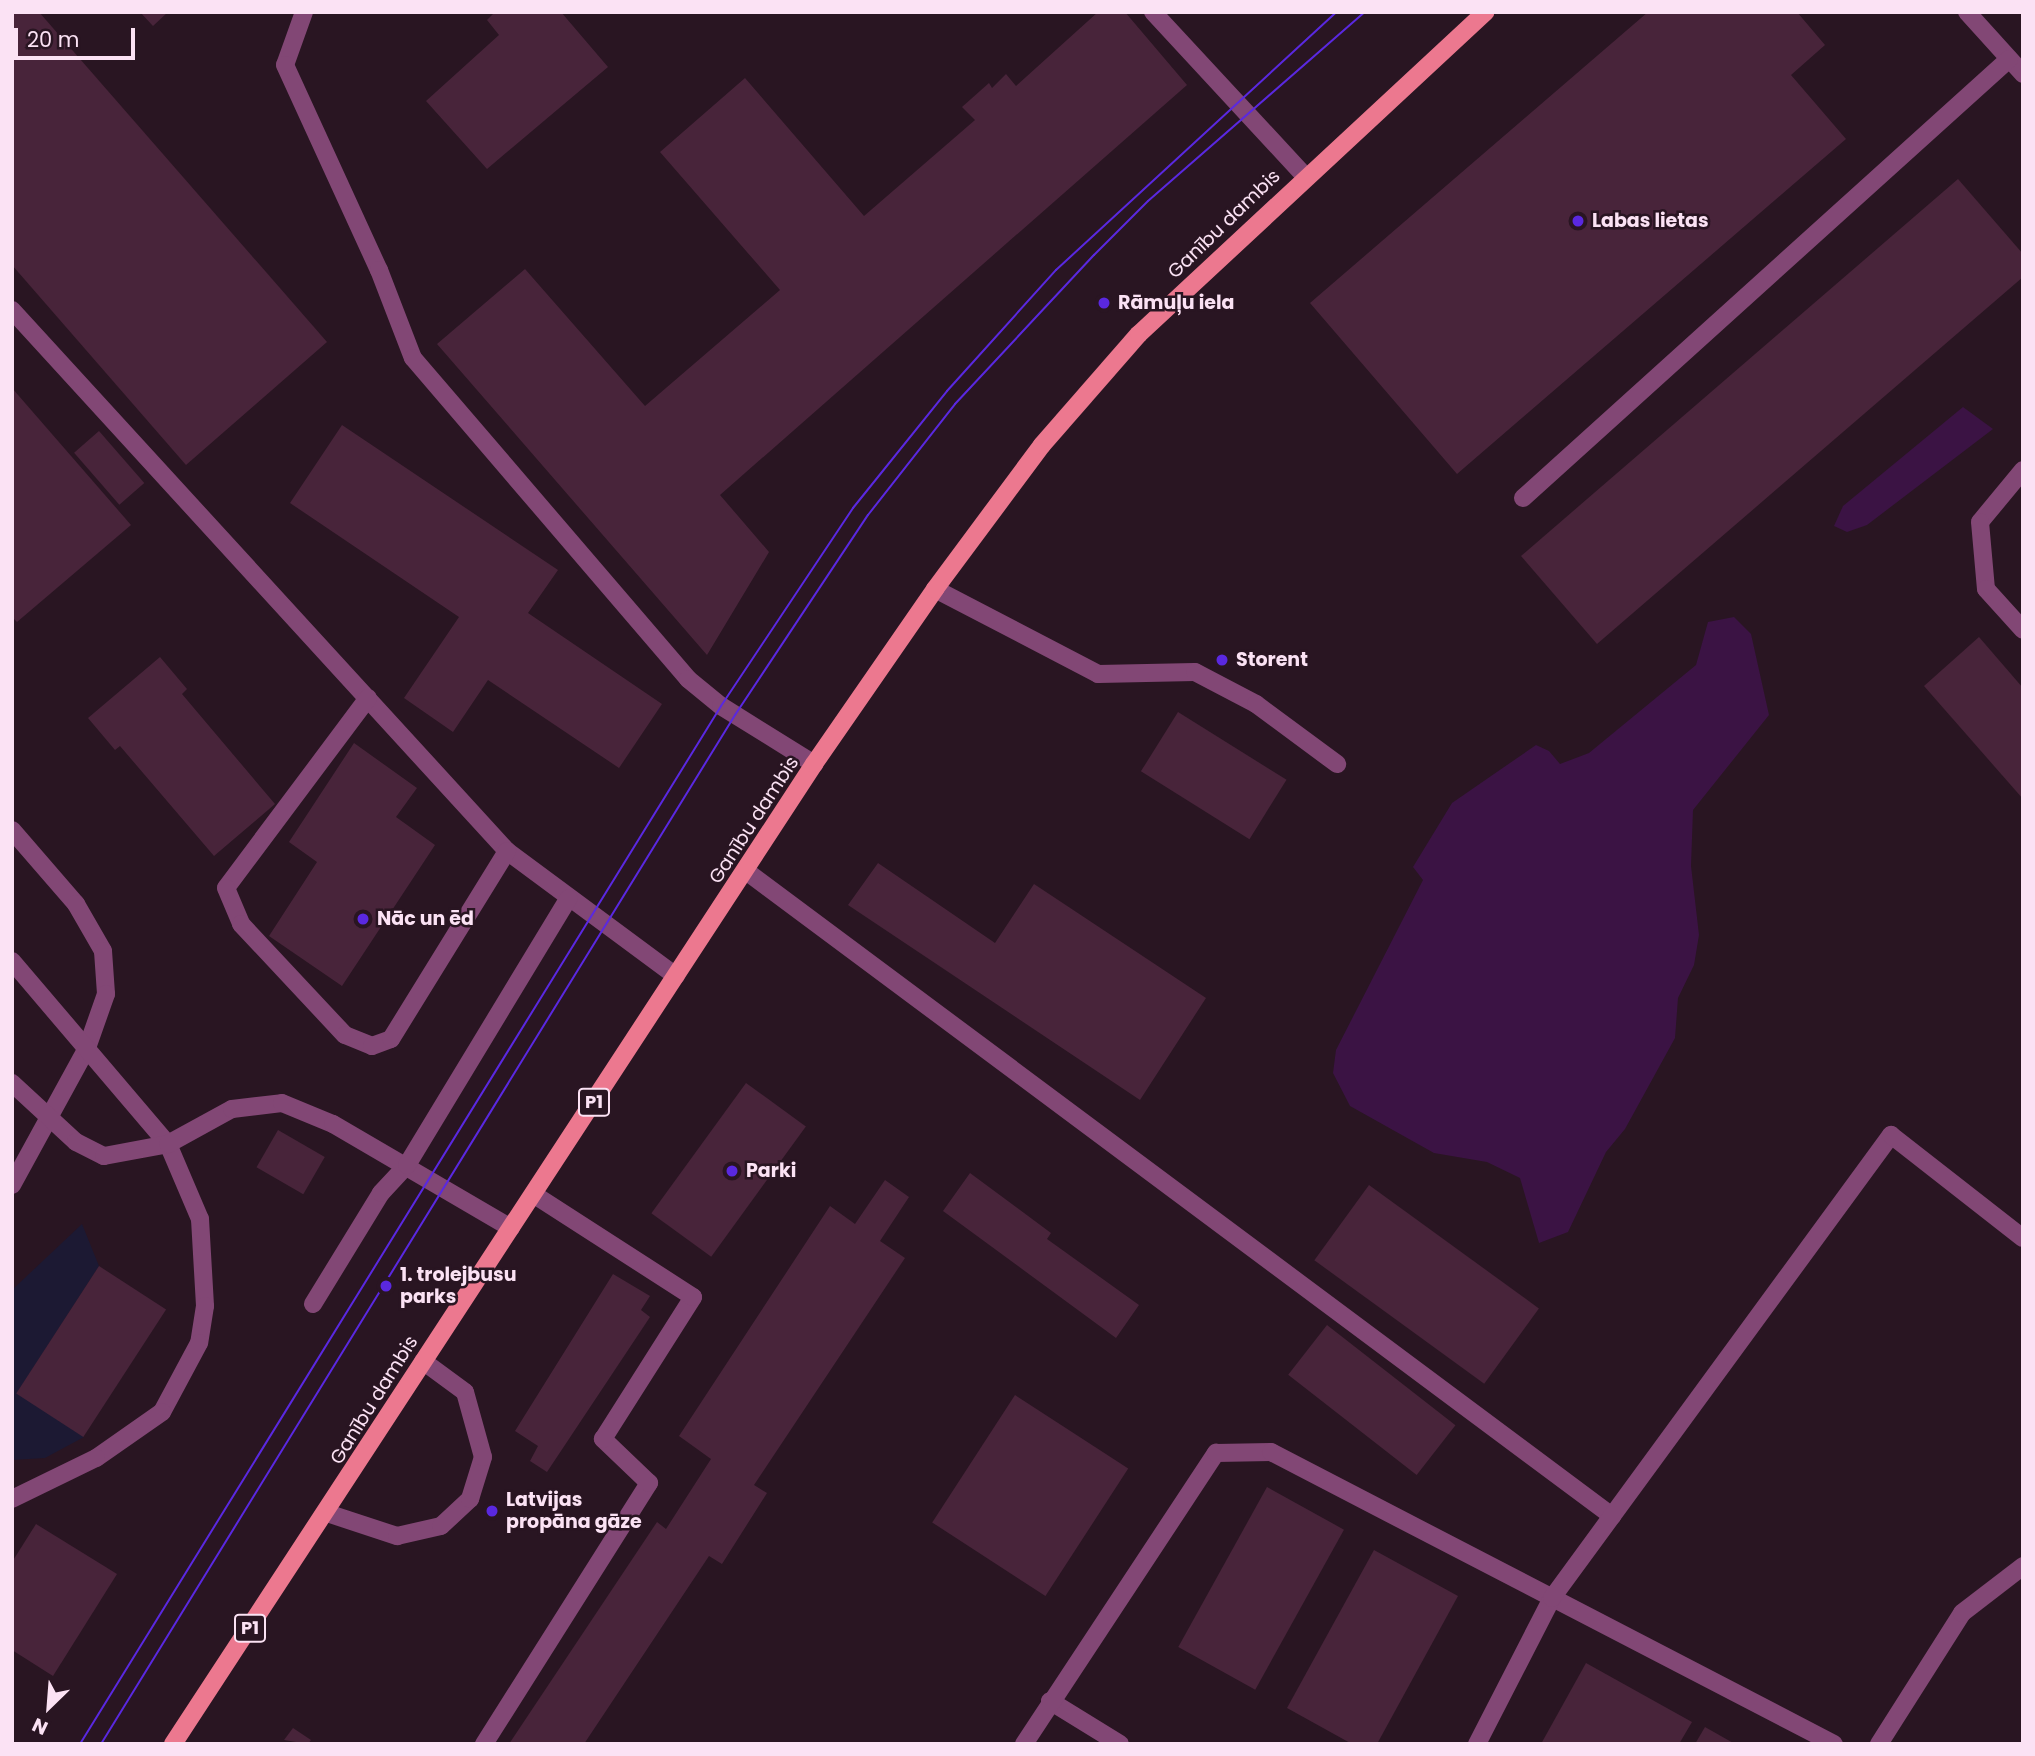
<!DOCTYPE html>
<html>
<head>
<meta charset="utf-8">
<style>
  body { margin:0 }
  #map { position:relative; width:2035px; height:1756px; overflow:hidden; background:#291522; font-family:Poppins,sans-serif }
  div>[style] { position:absolute }
  [style*='--x'] { left:calc(var(--x)*1px); top:calc(var(--y)*1px); width:calc(var(--w)*1px); rotate:calc(var(--a)*1deg) }
  .green>* { inset:0; background:#1c1933 }
  .water>* { inset:0; background:#3b1344 }
  .building>* { inset:0; background:#48243a; transform-origin:0 0 }
  .minor>* { height:18px; margin:-9px; padding:0 9px; transform-origin:9px; border-radius:9px; background:#824775 }
  .major>* { height:18px; margin:-9px; padding:0 9px; transform-origin:9px; border-radius:9px; background:#ec788f }
  .tram>* { height:2px; margin:-1px; padding:0 1px; transform-origin:1px; border-radius:1px; background:#5a28e0 }
  .dots>* { width:19px; height:19px; translate:-50% -50%; box-sizing:border-box; border:4px solid #291522; border-radius:50% }
  span { translate:-50% -50%; white-space:nowrap; text-align:center; line-height:1.15; -webkit-text-stroke:5px #291522; paint-order:stroke }
  .shield-label span { padding:2px 5px; background:#291522; border:2px solid; border-radius:5px; -webkit-text-stroke-width:0 }
  .shield-label { font-size:18px; color:#fbe2f4; font-weight:700 }
  .poi-label { font-size:19px; color:#fbe2f4; font-weight:700 }
  .left { translate:0 -50%; text-align:left }
  .street-label { font-size:19px; color:#fbe2f4 }
  .frame { position:absolute; inset:0; border:14px solid #fbe2f4; pointer-events:none }
  .north { position:absolute; left:14px; top:1672px; width:70px; height:70px; -webkit-text-stroke:5px #291522; paint-order:stroke; rotate:205deg; font-size:19px; font-weight:700; line-height:28px; text-align:center; color:#fbe2f4 }
  .north::after { content:''; display:block; margin:auto; width:24px; height:32px; background:#fbe2f4; clip-path:polygon(50% 0,100% 100%,50% 72%,0 100%) }
  .scale { position:absolute; left:14px; top:28px; width:121px; height:32px; box-sizing:border-box; border:4px solid #fbe2f4; border-top:0; padding-left:9px; font-size:21px; line-height:24px; white-space:nowrap; color:#fbe2f4; -webkit-text-stroke:5px #291522; paint-order:stroke }
</style>
</head>
<body>
<div id="map">
  <div class="green">
    <i style="clip-path:polygon(82px 1224px,99px 1266px,17px 1393px,84px 1437px,45px 1458px,12px 1460px,12px 1290px)"></i>
  </div>
  <div class="water">
    <i style="clip-path:polygon(1963px 407px,1993px 429px,1867px 525px,1847px 532px,1834px 526px,1843px 506px)"></i>
    <i style="clip-path:polygon(1734px 617px,1751px 634px,1769px 715px,1693px 810px,1691px 866px,1699px 935px,1694px 965px,1678px 998px,1675px 1038px,1625px 1129px,1606px 1152px,1568px 1232px,1539px 1243px,1520px 1178px,1487px 1162px,1434px 1153px,1350px 1106px,1333px 1073px,1336px 1050px,1423px 880px,1413px 867px,1452px 803px,1536px 745px,1549px 751px,1560px 764px,1589px 753px,1696px 665px,1708px 622px)"></i>
  </div>
  <div class="building">
    <i style="clip-path:polygon(12px 12px,39px 12px,327px 342px,186px 465px,12px 265px)"></i>
    <i style="clip-path:polygon(140px 12px,168px 12px,153px 26px)"></i>
    <i style="clip-path:polygon(495px 12px,561px 12px,608px 67px,487px 169px,426px 101px,499px 35px,487px 20px)"></i>
    <i style="clip-path:polygon(1098px 12px,1125px 12px,1187px 85px,720px 495px,769px 552px,707px 655px,437px 344px,525px 269px,645px 406px,780px 290px,660px 152px,745px 78px,864px 216px,975px 120px,962px 107px,989px 83px,992px 88px,1006px 74px,1016px 86px)"></i>
    <i style="clip-path:polygon(1648px 12px,1797px 12px,1825px 45px,1791px 75px,1846px 139px,1457px 474px,1310px 303px)"></i>
    <i style="clip-path:polygon(1958px 179px,2023px 254px,2023px 277px,1597px 644px,1521px 556px)"></i>
    <i style="clip-path:polygon(12px 388px,131px 525px,17px 622px,12px 617px)"></i>
    <i style="clip-path:polygon(342px 425px,558px 570px,528px 613px,662px 704px,619px 768px,488px 680px,453px 732px,404px 698px,459px 617px,290px 503px)"></i>
    <i style="left:99px;top:431px;width:69px;height:33px;rotate:49deg"></i>
    <i style="clip-path:polygon(1979px 637px,2023px 688px,2023px 799px,1924px 686px)"></i>
    <i style="clip-path:polygon(160px 657px,187px 689px,182px 694px,275px 804px,214px 856px,120px 746px,115px 750px,88px 718px)"></i>
    <i style="left:1178px;top:712px;width:128px;height:70px;rotate:32deg"></i>
    <i style="clip-path:polygon(354px 743px,417px 788px,396px 817px,435px 845px,342px 986px,269px 936px,317px 862px,289px 842px)"></i>
    <i style="clip-path:polygon(878px 863px,995px 943px,1034px 884px,1206px 998px,1140px 1100px,848px 905px)"></i>
    <i style="left:746px;top:1083px;width:74px;height:161px;rotate:36deg"></i>
    <i style="left:278px;top:1130px;width:54px;height:43px;rotate:30deg"></i>
    <i style="clip-path:polygon(970px 1173px,1051px 1233px,1047px 1239px,1139px 1305px,1116px 1338px,943px 1211px)"></i>
    <i style="clip-path:polygon(885px 1180px,909px 1197px,880px 1241px,905px 1258px,754px 1485px,767px 1493px,722px 1564px,709px 1556px,584px 1744px,509px 1744px,657px 1522px,666px 1529px,711px 1459px,679px 1436px,830px 1206px,855px 1224px)"></i>
    <i style="left:1369px;top:1185px;width:210px;height:93px;rotate:36deg"></i>
    <i style="left:99px;top:1266px;width:80px;height:152px;rotate:33deg"></i>
    <i style="clip-path:polygon(613px 1274px,650px 1296px,641px 1310px,650px 1317px,547px 1472px,530px 1461px,538px 1446px,515px 1431px)"></i>
    <i style="left:1327px;top:1325px;width:163px;height:63px;rotate:38deg"></i>
    <i style="left:1015px;top:1395px;width:135px;height:152px;rotate:33deg"></i>
    <i style="left:1267px;top:1487px;width:88px;height:183px;rotate:29deg"></i>
    <i style="clip-path:polygon(36px 1524px,117px 1574px,53px 1676px,12px 1650px,12px 1562px)"></i>
    <i style="clip-path:polygon(1374px 1550px,1458px 1596px,1377px 1744px,1352px 1744px,1287px 1708px)"></i>
    <i style="clip-path:polygon(1586px 1663px,1692px 1722px,1679px 1744px,1541px 1744px)"></i>
    <i style="clip-path:polygon(1705px 1727px,1735px 1744px,1695px 1744px)"></i>
    <i style="clip-path:polygon(293px 1728px,311px 1740px,308px 1744px,284px 1740px)"></i>
  </div>
  <div class="minor">
    <i style="--x:304;--y:12;--w:56;--a:109.7"></i>
    <i style="--x:285;--y:65;--w:226;--a:65.4"></i>
    <i style="--x:379;--y:270;--w:94;--a:68.9"></i>
    <i style="--x:413;--y:358;--w:423;--a:49.4"></i>
    <i style="--x:688;--y:679;--w:43;--a:39.3"></i>
    <i style="--x:721;--y:706;--w:110;--a:31.9"></i>
    <i style="--x:1153;--y:12;--w:224;--a:47.2"></i>
    <i style="--x:1967;--y:12;--w:84;--a:47.9"></i>
    <i style="--x:12;--y:310;--w:733;--a:47.54"></i>
    <i style="--x:507;--y:851;--w:210;--a:36.5"></i>
    <i style="--x:2023;--y:470;--w:67;--a:129.6"></i>
    <i style="--x:1980;--y:522;--w:67;--a:84.9"></i>
    <i style="--x:1986;--y:589;--w:55;--a:47.9"></i>
    <i style="--x:1523;--y:498;--w:655;--a:-42.09"></i>
    <i style="--x:935;--y:589;--w:184;--a:27.5"></i>
    <i style="--x:1098;--y:674;--w:97;--a:-1.2"></i>
    <i style="--x:1195;--y:672;--w:69;--a:27.7"></i>
    <i style="--x:1256;--y:704;--w:101;--a:36.5"></i>
    <i style="--x:368;--y:698;--w:237;--a:126.8"></i>
    <i style="--x:226;--y:888;--w:39;--a:67"></i>
    <i style="--x:241;--y:924;--w:152;--a:46.9"></i>
    <i style="--x:345;--y:1035;--w:29;--a:22"></i>
    <i style="--x:372;--y:1046;--w:20;--a:-20"></i>
    <i style="--x:391;--y:1039;--w:221;--a:-58.3"></i>
    <i style="--x:12;--y:830;--w:98;--a:49.1"></i>
    <i style="--x:76;--y:904;--w:54;--a:60.1"></i>
    <i style="--x:103;--y:951;--w:43;--a:86"></i>
    <i style="--x:106;--y:994;--w:57;--a:109.4"></i>
    <i style="--x:87;--y:1048;--w:156;--a:118.7"></i>
    <i style="--x:746;--y:871;--w:1080;--a:36.68"></i>
    <i style="--x:12;--y:961;--w:240;--a:49.6"></i>
    <i style="--x:168;--y:1144;--w:82;--a:66.9"></i>
    <i style="--x:200;--y:1219;--w:87;--a:86.7"></i>
    <i style="--x:205;--y:1306;--w:37;--a:99"></i>
    <i style="--x:199;--y:1343;--w:78;--a:118.2"></i>
    <i style="--x:162;--y:1412;--w:80;--a:145.1"></i>
    <i style="--x:96;--y:1458;--w:93;--a:154"></i>
    <i style="--x:12;--y:1083;--w:87;--a:42.7"></i>
    <i style="--x:76;--y:1142;--w:31;--a:27"></i>
    <i style="--x:104;--y:1156;--w:65;--a:-10.6"></i>
    <i style="--x:168;--y:1144;--w:73;--a:-28.7"></i>
    <i style="--x:232;--y:1109;--w:50;--a:-6.8"></i>
    <i style="--x:282;--y:1103;--w:55;--a:22.4"></i>
    <i style="--x:333;--y:1124;--w:206;--a:30.3"></i>
    <i style="--x:313;--y:1304;--w:130;--a:-58.5"></i>
    <i style="--x:381;--y:1193;--w:38;--a:-47"></i>
    <i style="--x:407;--y:1165;--w:312;--a:-58.8"></i>
    <i style="--x:327;--y:1513;--w:74;--a:18.2"></i>
    <i style="--x:397;--y:1536;--w:45;--a:-12.8"></i>
    <i style="--x:441;--y:1526;--w:40;--a:-43"></i>
    <i style="--x:470;--y:1499;--w:44;--a:-72.8"></i>
    <i style="--x:483;--y:1457;--w:67;--a:-105.5"></i>
    <i style="--x:465;--y:1392;--w:52;--a:-143.6"></i>
    <i style="--x:1050;--y:1701;--w:82;--a:31.6"></i>
    <i style="--x:484;--y:1744;--w:309;--a:-57.7"></i>
    <i style="--x:649;--y:1483;--w:64;--a:-136.3"></i>
    <i style="--x:603;--y:1439;--w:168;--a:-57.6"></i>
    <i style="--x:693;--y:1297;--w:190;--a:-147.2"></i>
    <i style="--x:1024;--y:1744;--w:349;--a:-56.6"></i>
    <i style="--x:1216;--y:1453;--w:55;--a:-1"></i>
    <i style="--x:1271;--y:1452;--w:634;--a:27.41"></i>
    <i style="--x:1477;--y:1744;--w:164;--a:-62.8"></i>
    <i style="--x:1552;--y:1598;--w:574;--a:-53.79"></i>
    <i style="--x:1891;--y:1135;--w:167;--a:38"></i>
    <i style="--x:1879;--y:1744;--w:155;--a:-57.6"></i>
    <i style="--x:1962;--y:1613;--w:77;--a:-37.6"></i>
  </div>
  <div class="major">
    <i style="--x:173;--y:1744;--w:1171;--a:-56.81"></i>
    <i style="--x:814;--y:764;--w:213;--a:-55.3"></i>
    <i style="--x:935;--y:589;--w:179;--a:-53.4"></i>
    <i style="--x:1042;--y:445;--w:147;--a:-48.9"></i>
    <i style="--x:1139;--y:334;--w:473;--a:-42.9"></i>
  </div>
  <div class="tram">
    <i style="--x:80;--y:1744;--w:1220;--a:-58.3"></i>
    <i style="--x:721;--y:706;--w:238;--a:-56.3"></i>
    <i style="--x:853;--y:508;--w:150;--a:-51.2"></i>
    <i style="--x:947;--y:391;--w:163;--a:-48"></i>
    <i style="--x:1056;--y:270;--w:381;--a:-42.6"></i>
    <i style="--x:101;--y:1744;--w:1209;--a:-58.36"></i>
    <i style="--x:735;--y:715;--w:240;--a:-56.4"></i>
    <i style="--x:868;--y:515;--w:141;--a:-51.9"></i>
    <i style="--x:955;--y:404;--w:204;--a:-47"></i>
    <i style="--x:1094;--y:255;--w:76;--a:-45"></i>
    <i style="--x:1148;--y:201;--w:288;--a:-41.1"></i>
  </div>
  <div class="dots">
    <i style="left:1578px;top:221px;background:#5a28e0"></i>
    <i style="left:1104px;top:303px;background:#5a28e0"></i>
    <i style="left:1222px;top:660px;background:#5a28e0"></i>
    <i style="left:363px;top:919px;background:#5a28e0"></i>
    <i style="left:732px;top:1171px;background:#5a28e0"></i>
    <i style="left:386px;top:1286px;background:#5a28e0"></i>
    <i style="left:492px;top:1511px;background:#5a28e0"></i>
  </div>
  <div class="shield-label">
    <span style="left:594px;top:1102px">P1</span>
    <span style="left:250px;top:1628px">P1</span>
  </div>
  <div class="poi-label">
    <span class="left" style="left:1592px;top:221px">Labas lietas</span>
    <span class="left" style="left:1118px;top:303px">Rāmuļu iela</span>
    <span class="left" style="left:1236px;top:660px">Storent</span>
    <span class="left" style="left:377px;top:919px">Nāc un ēd</span>
    <span class="left" style="left:746px;top:1171px">Parki</span>
    <span class="left" style="left:400px;top:1286px">1. trolejbusu<br>parks</span>
    <span class="left" style="left:506px;top:1511px">Latvijas<br>propāna gāze</span>
  </div>
  <div class="street-label">
    <span style="left:1224px;top:224px;rotate:-44deg">Ganību dambis</span>
    <span style="left:754px;top:820px;rotate:-57deg">Ganību dambis</span>
    <span style="left:374px;top:1400px;rotate:-58deg">Ganību dambis</span>
  </div>
  <div class="frame"></div>
  <div class="north">N</div>
  <div class="scale">20 m</div>
</div>
</body>
</html>
